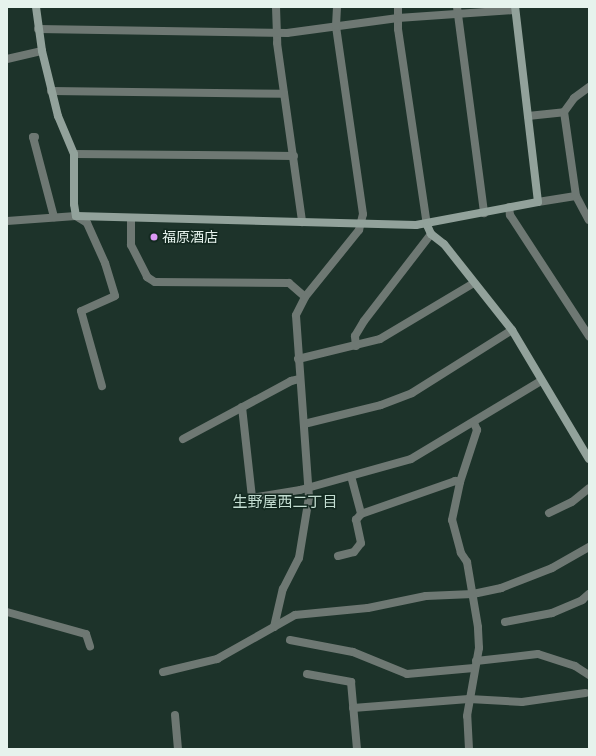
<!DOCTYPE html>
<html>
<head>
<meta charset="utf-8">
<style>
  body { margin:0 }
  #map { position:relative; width:596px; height:756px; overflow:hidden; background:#1d332a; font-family:Montserrat,"Noto Sans JP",sans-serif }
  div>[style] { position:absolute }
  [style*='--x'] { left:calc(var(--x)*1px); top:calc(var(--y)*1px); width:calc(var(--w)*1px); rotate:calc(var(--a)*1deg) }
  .street>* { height:8px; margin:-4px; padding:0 4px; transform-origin:4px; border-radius:4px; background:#6e7873 }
  .secondary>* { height:8px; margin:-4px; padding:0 4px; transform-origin:4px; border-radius:4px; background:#92a29b }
  .dots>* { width:11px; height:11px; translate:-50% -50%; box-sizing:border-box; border:2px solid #132920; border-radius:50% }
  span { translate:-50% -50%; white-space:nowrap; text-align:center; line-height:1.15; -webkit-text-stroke:3px #132920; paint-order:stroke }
  .poi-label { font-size:14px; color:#e6f3ed }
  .left { translate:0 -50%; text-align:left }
  .neighbourhood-label { font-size:15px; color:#c3ddd1 }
  .frame { position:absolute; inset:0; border:8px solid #e6f3ed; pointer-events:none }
</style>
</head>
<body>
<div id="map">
  <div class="street">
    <i style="--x:276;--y:7;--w:36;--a:88"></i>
    <i style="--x:277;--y:43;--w:181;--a:82"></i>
    <i style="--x:398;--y:7;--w:22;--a:90"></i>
    <i style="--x:398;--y:29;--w:198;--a:81.6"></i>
    <i style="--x:457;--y:7;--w:208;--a:82.5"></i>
    <i style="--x:38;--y:29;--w:249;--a:0.9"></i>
    <i style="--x:287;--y:33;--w:112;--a:-7.7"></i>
    <i style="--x:398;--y:18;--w:117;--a:-3.9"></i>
    <i style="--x:7;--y:59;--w:36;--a:-13"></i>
    <i style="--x:51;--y:91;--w:233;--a:0.7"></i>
    <i style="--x:528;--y:116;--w:36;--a:-6"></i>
    <i style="--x:35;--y:137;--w:2;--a:180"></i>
    <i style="--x:33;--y:137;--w:83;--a:75.3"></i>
    <i style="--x:74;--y:154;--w:220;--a:0.5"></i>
    <i style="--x:576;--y:196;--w:27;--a:62"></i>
    <i style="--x:538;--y:202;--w:38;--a:-9"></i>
    <i style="--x:576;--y:196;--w:85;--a:-98.1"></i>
    <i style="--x:564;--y:112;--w:17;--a:-54"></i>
    <i style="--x:574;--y:98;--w:19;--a:-36"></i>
    <i style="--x:509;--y:207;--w:8;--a:83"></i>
    <i style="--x:510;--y:215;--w:145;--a:56.9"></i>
    <i style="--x:131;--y:219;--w:26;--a:90"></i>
    <i style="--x:131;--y:245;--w:36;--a:63"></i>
    <i style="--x:147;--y:277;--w:9;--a:32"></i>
    <i style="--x:155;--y:282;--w:134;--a:0.4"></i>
    <i style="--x:289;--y:283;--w:21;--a:41"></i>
    <i style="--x:7;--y:221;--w:69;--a:-4.1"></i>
    <i style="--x:76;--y:216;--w:13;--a:32"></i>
    <i style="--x:87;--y:223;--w:44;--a:65.8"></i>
    <i style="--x:105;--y:263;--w:34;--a:73"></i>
    <i style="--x:115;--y:296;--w:37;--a:156"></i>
    <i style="--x:81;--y:311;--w:78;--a:74.4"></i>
    <i style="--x:356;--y:346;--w:10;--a:-96"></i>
    <i style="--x:355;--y:336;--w:17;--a:-59"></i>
    <i style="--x:364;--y:321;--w:110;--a:-52.4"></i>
    <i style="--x:298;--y:359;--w:84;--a:-13.7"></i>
    <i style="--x:380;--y:339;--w:109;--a:-30.8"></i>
    <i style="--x:242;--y:407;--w:92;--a:83.7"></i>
    <i style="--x:252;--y:498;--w:49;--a:-9.5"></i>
    <i style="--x:300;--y:490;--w:115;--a:-15.6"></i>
    <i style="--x:411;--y:459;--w:152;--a:-31"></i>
    <i style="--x:304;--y:424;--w:79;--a:-13.9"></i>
    <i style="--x:381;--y:405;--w:33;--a:-21"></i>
    <i style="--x:412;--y:393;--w:118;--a:-32.2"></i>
    <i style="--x:183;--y:439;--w:123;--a:-28.2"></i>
    <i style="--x:291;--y:381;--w:9;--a:-13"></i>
    <i style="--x:351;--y:476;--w:39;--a:75"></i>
    <i style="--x:361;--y:514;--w:100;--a:-19.3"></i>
    <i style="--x:455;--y:481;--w:5;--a:11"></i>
    <i style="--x:549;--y:513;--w:25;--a:-26"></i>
    <i style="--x:572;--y:502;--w:22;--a:-39"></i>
    <i style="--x:338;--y:556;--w:16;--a:-14"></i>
    <i style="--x:354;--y:552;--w:11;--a:-52"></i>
    <i style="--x:361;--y:543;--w:24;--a:-102"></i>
    <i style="--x:356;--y:520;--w:8;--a:-50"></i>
    <i style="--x:7;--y:612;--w:82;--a:15.6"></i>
    <i style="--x:86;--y:634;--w:13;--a:72"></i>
    <i style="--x:505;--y:622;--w:48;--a:-10.8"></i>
    <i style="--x:552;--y:613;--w:33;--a:-23"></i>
    <i style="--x:582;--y:600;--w:9;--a:-41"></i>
    <i style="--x:274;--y:627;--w:39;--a:-77"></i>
    <i style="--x:283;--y:589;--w:35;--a:-63"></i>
    <i style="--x:299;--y:558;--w:62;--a:-80.7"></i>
    <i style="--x:309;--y:497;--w:182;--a:-94.1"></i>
    <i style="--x:296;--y:315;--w:20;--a:-63"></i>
    <i style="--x:305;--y:297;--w:86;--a:-51.1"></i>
    <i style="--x:359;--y:230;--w:16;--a:-76"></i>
    <i style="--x:363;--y:214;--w:190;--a:-98.2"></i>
    <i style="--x:336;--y:26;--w:19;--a:-87"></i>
    <i style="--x:290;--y:640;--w:64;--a:10.8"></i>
    <i style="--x:353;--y:652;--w:58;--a:22.2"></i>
    <i style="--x:407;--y:674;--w:67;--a:-5.1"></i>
    <i style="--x:476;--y:661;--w:62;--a:-6.4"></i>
    <i style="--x:538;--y:654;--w:39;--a:18"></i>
    <i style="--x:575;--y:666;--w:17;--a:33"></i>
    <i style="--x:163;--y:672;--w:56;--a:-13.5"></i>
    <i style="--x:217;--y:659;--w:90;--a:-29.4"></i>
    <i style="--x:295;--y:615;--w:73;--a:-5.5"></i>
    <i style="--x:368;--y:608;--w:59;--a:-11.7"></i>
    <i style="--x:426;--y:596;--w:47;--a:-2.4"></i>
    <i style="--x:473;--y:594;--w:29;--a:-12"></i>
    <i style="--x:501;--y:588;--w:55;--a:-21.4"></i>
    <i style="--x:552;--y:568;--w:43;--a:-29.6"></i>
    <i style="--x:307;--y:674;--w:45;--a:10.3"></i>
    <i style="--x:351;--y:682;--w:67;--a:84.9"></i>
    <i style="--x:353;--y:708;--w:116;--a:-4.4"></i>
    <i style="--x:469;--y:699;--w:53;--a:3.2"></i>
    <i style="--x:522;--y:702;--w:64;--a:-8.1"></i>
    <i style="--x:175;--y:715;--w:34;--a:85"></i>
    <i style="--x:469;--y:749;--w:33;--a:-93"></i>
    <i style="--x:467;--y:716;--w:69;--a:-80"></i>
    <i style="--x:479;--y:648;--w:21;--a:-93"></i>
    <i style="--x:478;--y:627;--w:66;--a:-99.6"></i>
    <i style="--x:467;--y:562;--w:11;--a:-124"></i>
    <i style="--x:461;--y:553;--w:34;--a:-105"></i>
    <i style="--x:452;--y:520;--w:39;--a:-78"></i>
    <i style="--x:460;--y:482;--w:55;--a:-71.9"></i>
    <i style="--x:477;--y:430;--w:8;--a:-113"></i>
  </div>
  <div class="secondary">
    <i style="--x:36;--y:7;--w:44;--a:82.2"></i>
    <i style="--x:42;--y:51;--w:67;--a:76.2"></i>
    <i style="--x:58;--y:116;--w:41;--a:67.2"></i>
    <i style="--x:74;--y:154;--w:50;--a:90"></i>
    <i style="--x:74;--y:204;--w:12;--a:81"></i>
    <i style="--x:76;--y:216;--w:340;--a:1.5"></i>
    <i style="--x:416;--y:225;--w:124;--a:-10.7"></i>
    <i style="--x:538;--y:202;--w:196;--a:-96.7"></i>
    <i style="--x:427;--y:225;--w:10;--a:66"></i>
    <i style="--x:431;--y:234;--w:16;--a:38"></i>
    <i style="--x:444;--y:244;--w:110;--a:51.7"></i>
    <i style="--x:512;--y:330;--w:150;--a:59.2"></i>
  </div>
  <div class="dots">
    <i style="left:154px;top:237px;background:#db99f5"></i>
  </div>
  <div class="poi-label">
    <span class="left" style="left:162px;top:237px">福原酒店</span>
  </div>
  <div class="neighbourhood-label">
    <span style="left:285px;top:502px">生野屋西二丁目</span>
  </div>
  <div class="frame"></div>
</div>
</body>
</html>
